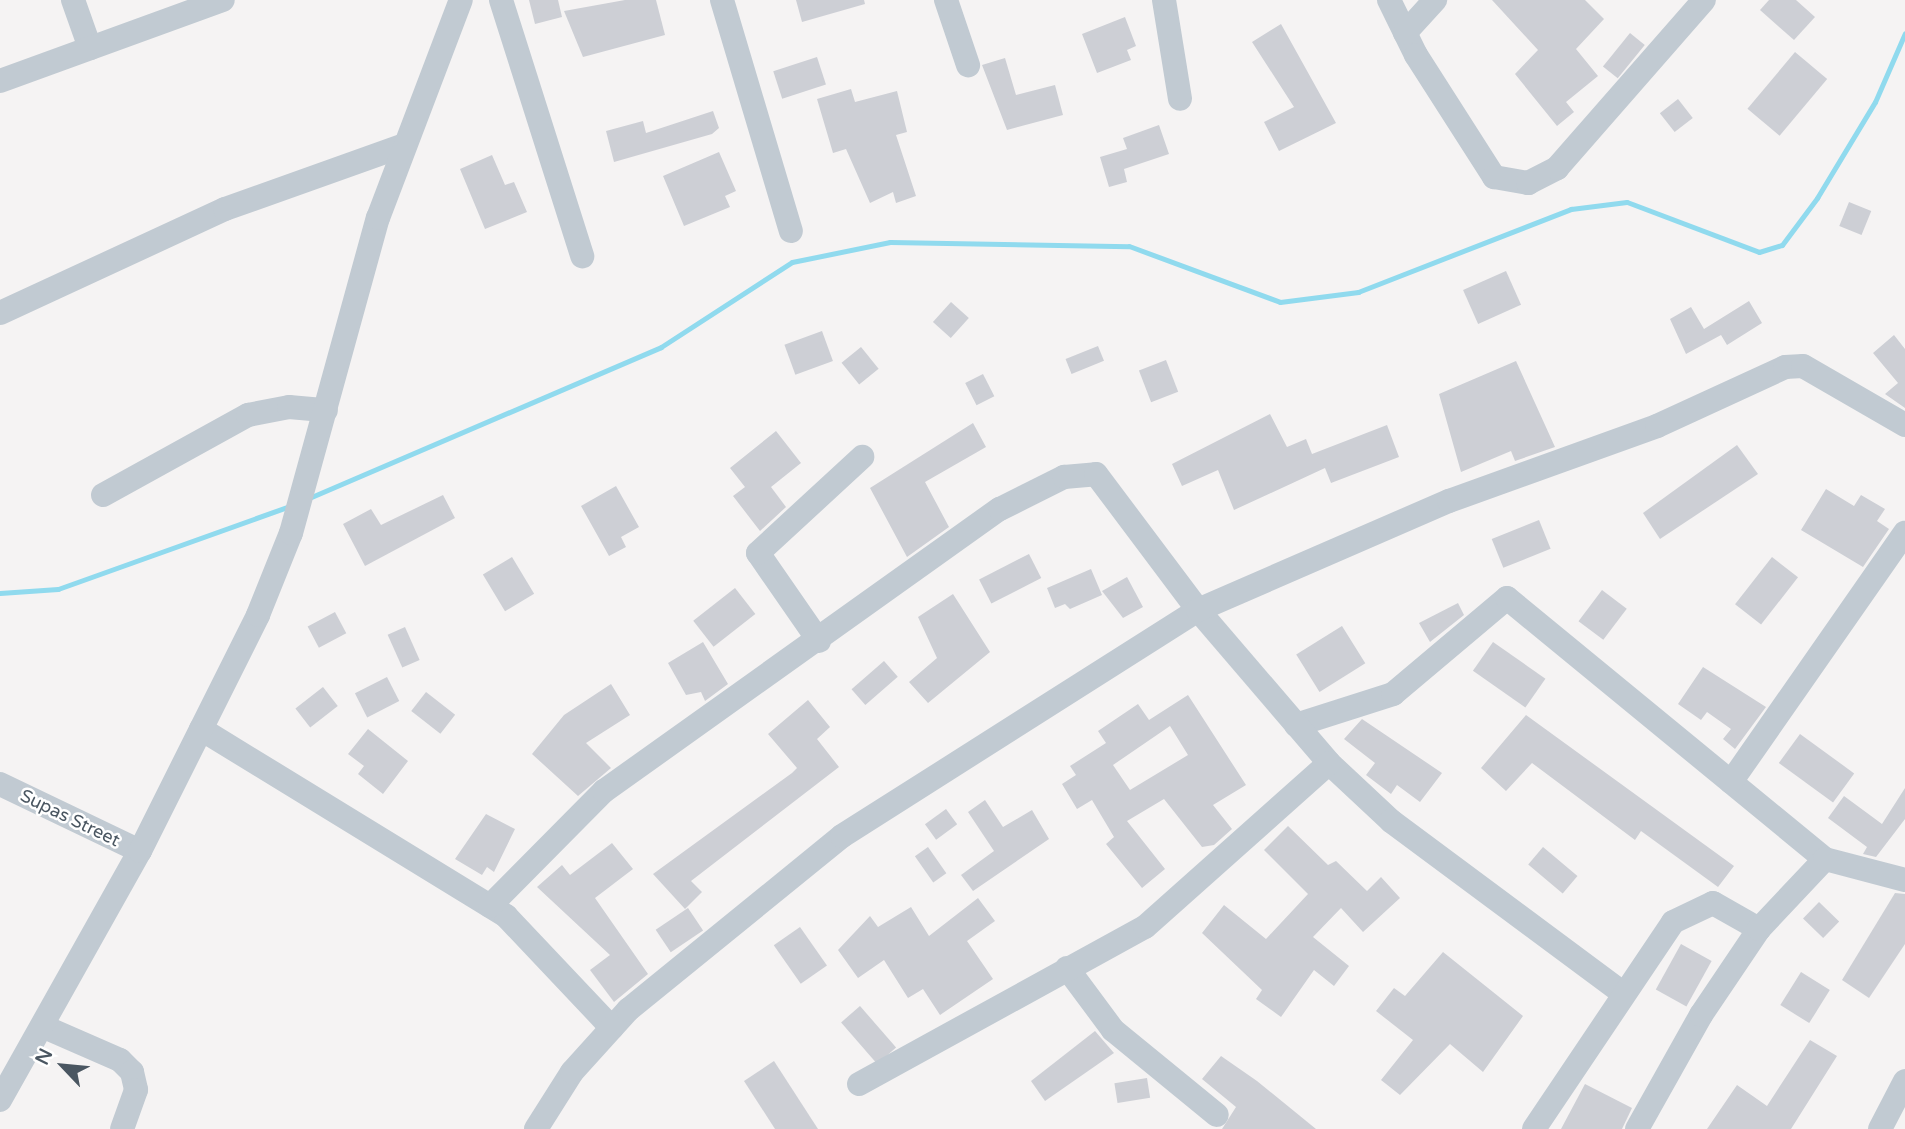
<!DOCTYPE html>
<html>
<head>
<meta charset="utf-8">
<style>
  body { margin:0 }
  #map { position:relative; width:1905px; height:1129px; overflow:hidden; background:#f5f3f3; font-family:"Varela Round",sans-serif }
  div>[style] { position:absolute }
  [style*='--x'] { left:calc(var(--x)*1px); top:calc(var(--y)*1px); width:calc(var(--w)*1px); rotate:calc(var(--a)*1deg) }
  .stream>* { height:5px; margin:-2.5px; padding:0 2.5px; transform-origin:2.5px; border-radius:2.5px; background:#90daee }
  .building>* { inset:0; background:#cdcfd5; transform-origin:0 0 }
  .minor>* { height:24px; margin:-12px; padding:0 12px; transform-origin:12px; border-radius:12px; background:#c1cad2 }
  span { translate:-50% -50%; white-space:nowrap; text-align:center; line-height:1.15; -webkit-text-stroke:5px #fff; paint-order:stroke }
  .street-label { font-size:18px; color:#4a5661 }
  .north { position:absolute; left:28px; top:1031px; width:70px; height:70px; -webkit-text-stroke:5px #fff; paint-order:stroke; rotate:296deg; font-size:19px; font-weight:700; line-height:28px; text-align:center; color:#4a5661 }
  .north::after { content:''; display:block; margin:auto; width:24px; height:32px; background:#4a5661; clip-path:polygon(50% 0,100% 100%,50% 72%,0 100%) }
</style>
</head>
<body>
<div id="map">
  <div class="stream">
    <i style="--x:309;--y:498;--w:383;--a:-23.2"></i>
    <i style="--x:661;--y:347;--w:156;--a:-33"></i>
    <i style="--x:792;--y:262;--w:100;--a:-11.5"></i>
    <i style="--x:890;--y:242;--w:239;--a:1"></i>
    <i style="--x:1129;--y:246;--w:161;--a:20.3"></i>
    <i style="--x:1280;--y:302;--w:79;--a:-7.3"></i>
    <i style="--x:1358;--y:292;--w:229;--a:-21.3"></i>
    <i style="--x:1571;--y:209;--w:56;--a:-7.1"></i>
    <i style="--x:1627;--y:202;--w:141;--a:20.7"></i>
    <i style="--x:1759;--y:252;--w:24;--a:-17"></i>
    <i style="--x:1782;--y:245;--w:59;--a:-53.3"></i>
    <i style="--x:1817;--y:198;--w:112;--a:-58.9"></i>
    <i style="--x:1875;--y:102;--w:75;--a:-66.5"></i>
    <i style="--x:0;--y:593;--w:58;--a:-3.9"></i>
    <i style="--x:58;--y:589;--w:246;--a:-19.7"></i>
  </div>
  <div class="building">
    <i style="clip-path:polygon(529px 0,558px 0,562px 17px,535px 24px)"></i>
    <i style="clip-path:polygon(625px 0,656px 0,665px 35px,583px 57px,564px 11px)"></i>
    <i style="clip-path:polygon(796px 0,864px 0,865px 4px,802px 22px)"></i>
    <i style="clip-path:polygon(1492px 0,1585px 0,1604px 19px,1576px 49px,1598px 76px,1566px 102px,1574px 112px,1557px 126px,1515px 74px,1538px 50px)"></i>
    <i style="clip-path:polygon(1769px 0,1796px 0,1815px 17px,1794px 40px,1760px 10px)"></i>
    <i style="clip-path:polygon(1125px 17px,1136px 46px,1127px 50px,1131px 60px,1097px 73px,1082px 34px)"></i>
    <i style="clip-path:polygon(1281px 24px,1336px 123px,1279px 151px,1264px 122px,1294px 107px,1252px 42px)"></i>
    <i style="left:1630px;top:33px;width:19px;height:43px;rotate:39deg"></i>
    <i style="left:1795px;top:52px;width:42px;height:74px;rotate:40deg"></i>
    <i style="left:817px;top:57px;width:29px;height:46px;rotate:72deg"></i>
    <i style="clip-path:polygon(1005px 58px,1016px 95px,1055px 85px,1063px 115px,1007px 130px,982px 65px)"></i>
    <i style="clip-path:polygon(851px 89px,855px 102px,897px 91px,907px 132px,896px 135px,916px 196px,896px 203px,893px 192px,870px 203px,846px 149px,833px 153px,817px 99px)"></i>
    <i style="left:1678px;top:99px;width:24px;height:23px;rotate:52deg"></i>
    <i style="clip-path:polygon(713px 111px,719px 128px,712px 134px,614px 162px,606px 131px,643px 121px,646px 133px)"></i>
    <i style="clip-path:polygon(1159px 125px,1169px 154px,1124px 169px,1127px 182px,1109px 187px,1100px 157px,1127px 149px,1123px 138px)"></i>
    <i style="clip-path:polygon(719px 152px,736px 191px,725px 196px,730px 207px,684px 226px,663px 176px)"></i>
    <i style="clip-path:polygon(492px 155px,505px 185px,514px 182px,527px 212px,485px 229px,460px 169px)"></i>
    <i style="left:1849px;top:202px;width:24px;height:26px;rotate:22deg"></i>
    <i style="left:1506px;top:271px;width:37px;height:47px;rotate:66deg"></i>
    <i style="clip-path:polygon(1749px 301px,1762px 323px,1727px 345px,1721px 335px,1686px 354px,1670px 319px,1691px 307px,1704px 329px)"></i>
    <i style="left:951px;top:302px;width:24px;height:27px;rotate:42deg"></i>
    <i style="left:822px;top:331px;width:32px;height:40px;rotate:70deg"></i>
    <i style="clip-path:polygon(1894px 335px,1905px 349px,1905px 408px,1885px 394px,1898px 383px,1873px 353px)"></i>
    <i style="left:1098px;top:346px;width:16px;height:35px;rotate:68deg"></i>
    <i style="left:861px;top:347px;width:28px;height:25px;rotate:51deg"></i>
    <i style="left:1166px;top:360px;width:34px;height:29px;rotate:69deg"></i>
    <i style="clip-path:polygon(1516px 361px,1555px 447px,1515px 461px,1511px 451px,1461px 472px,1439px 394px)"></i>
    <i style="left:983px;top:374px;width:25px;height:20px;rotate:63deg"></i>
    <i style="clip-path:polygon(1270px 414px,1287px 447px,1306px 439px,1312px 454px,1387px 425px,1399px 457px,1331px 483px,1325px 468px,1234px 510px,1218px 470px,1182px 486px,1172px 464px)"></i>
    <i style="clip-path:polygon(973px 423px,986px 447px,925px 482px,949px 527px,907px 557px,870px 488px)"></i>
    <i style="clip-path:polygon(776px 431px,801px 463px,771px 487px,786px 507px,760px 531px,733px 496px,745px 487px,730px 468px)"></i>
    <i style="clip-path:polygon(1737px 445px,1758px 474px,1660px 539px,1643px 513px)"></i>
    <i style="clip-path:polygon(616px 486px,639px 527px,621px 537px,626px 547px,609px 556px,581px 506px)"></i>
    <i style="clip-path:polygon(1826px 489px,1854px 506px,1861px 495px,1885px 509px,1877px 521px,1889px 529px,1863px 567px,1801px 530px)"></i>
    <i style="clip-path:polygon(443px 495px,455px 518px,365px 566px,343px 524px,371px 509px,381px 525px)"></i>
    <i style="left:1539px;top:520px;width:31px;height:51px;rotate:68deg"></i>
    <i style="left:1029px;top:554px;width:27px;height:56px;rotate:63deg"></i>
    <i style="left:512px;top:557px;width:43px;height:34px;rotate:59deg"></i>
    <i style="left:1772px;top:557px;width:33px;height:60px;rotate:38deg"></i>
    <i style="clip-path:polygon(1091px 569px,1102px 595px,1070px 609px,1065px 604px,1055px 608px,1047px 588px)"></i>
    <i style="clip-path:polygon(1127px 577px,1143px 607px,1123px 618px,1102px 591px)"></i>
    <i style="left:735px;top:588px;width:33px;height:53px;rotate:52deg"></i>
    <i style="left:1602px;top:590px;width:31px;height:39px;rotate:37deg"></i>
    <i style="clip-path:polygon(953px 594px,990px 652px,928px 703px,909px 682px,937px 658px,918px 617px)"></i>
    <i style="clip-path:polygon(1458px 603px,1464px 615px,1430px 642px,1419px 623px)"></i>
    <i style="left:335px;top:612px;width:24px;height:31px;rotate:62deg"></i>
    <i style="left:1342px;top:626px;width:44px;height:54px;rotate:58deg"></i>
    <i style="left:405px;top:627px;width:36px;height:19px;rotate:66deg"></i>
    <i style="clip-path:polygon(703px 642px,728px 684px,705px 701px,701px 692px,686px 695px,668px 663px)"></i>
    <i style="left:1493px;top:642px;width:64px;height:35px;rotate:35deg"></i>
    <i style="left:884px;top:661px;width:21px;height:43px;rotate:49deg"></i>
    <i style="clip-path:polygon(1703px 667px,1766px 707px,1735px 749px,1723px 739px,1731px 729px,1707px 712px,1701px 720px,1678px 704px)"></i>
    <i style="left:387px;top:677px;width:27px;height:36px;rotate:63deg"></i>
    <i style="clip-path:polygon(611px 684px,630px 715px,586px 743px,611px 768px,578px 796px,532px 754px,564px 715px)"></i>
    <i style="left:323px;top:687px;width:24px;height:35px;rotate:52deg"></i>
    <i style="left:426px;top:692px;width:37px;height:24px;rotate:38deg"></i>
    <i style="clip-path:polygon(evenodd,1188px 695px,1246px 785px,1213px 805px,1232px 829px,1214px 845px,1202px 847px,1164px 799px,1127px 821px,1165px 869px,1142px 888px,1106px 844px,1114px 837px,1092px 800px,1077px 809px,1062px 784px,1076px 775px,1070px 766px,1106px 743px,1098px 731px,1138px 704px,1149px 720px,1188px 695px,1170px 726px,1188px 755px,1130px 790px,1113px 765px,1170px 726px)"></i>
    <i style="clip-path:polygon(808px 700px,830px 727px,817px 739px,839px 767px,691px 881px,702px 892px,685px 909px,653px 874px,792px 773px,797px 768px,768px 734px)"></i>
    <i style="clip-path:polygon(1526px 715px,1734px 866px,1718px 887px,1641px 831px,1635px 840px,1532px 763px,1506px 791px,1481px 768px)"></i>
    <i style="clip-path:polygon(1362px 719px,1442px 773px,1420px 802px,1397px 785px,1391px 794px,1366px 775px,1375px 763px,1344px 739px)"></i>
    <i style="clip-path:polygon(368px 729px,408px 761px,383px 794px,358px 774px,364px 766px,348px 754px)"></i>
    <i style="left:1800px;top:734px;width:67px;height:36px;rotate:36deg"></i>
    <i style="clip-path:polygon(1905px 788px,1905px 819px,1876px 857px,1863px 854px,1867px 847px,1828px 818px,1844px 796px,1882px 824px)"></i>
    <i style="clip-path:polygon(985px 800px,1003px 827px,1032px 810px,1049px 839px,973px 891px,961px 875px,994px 851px,968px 812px)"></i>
    <i style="left:946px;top:809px;width:19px;height:26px;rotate:54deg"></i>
    <i style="clip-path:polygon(486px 814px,515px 829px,494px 872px,487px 867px,482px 875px,455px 859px)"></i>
    <i style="clip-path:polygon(1288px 826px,1328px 865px,1336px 861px,1367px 891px,1381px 877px,1400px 898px,1363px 932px,1341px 908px,1313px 937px,1349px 966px,1334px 986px,1314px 970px,1281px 1017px,1256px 999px,1262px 990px,1202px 933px,1224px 905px,1266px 939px,1308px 894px,1264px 850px)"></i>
    <i style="clip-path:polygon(612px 843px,633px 869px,595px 898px,648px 974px,614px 1002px,590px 970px,610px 955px,537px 887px,562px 865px,570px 875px)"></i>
    <i style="left:928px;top:847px;width:32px;height:16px;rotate:55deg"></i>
    <i style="left:1543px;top:847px;width:45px;height:23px;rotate:40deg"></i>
    <i style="clip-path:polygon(1895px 893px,1905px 894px,1905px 944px,1869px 998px,1842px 980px)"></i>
    <i style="clip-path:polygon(978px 898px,995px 921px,967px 941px,993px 979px,940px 1015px,923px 989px,908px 998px,884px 960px,858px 978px,838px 950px,870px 916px,878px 927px,911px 907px,929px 936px)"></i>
    <i style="left:1819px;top:902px;width:28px;height:23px;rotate:44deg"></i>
    <i style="left:688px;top:908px;width:27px;height:39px;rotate:56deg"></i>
    <i style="left:800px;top:927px;width:47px;height:32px;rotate:55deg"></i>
    <i style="left:1681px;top:944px;width:35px;height:52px;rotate:29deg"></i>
    <i style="clip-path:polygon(1443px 952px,1523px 1016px,1483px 1072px,1450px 1044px,1400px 1095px,1381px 1080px,1413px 1040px,1376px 1011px,1394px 988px,1405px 996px)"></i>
    <i style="left:1801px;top:972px;width:34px;height:39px;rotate:32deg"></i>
    <i style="left:860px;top:1006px;width:55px;height:25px;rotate:49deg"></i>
    <i style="clip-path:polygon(1095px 1031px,1114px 1053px,1045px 1101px,1031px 1081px)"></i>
    <i style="clip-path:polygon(1810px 1040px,1837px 1056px,1791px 1129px,1707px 1129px,1737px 1085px,1767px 1106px)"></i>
    <i style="clip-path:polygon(1221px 1056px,1257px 1081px,1316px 1129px,1222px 1129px,1236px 1107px,1202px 1079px)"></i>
    <i style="clip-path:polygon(774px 1061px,818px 1129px,775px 1129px,744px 1081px)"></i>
    <i style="left:1147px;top:1078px;width:20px;height:33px;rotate:81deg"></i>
    <i style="clip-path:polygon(1585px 1084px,1632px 1108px,1622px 1129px,1561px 1129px)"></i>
  </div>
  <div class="minor">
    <i style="--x:73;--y:0;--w:51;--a:70.5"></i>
    <i style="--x:501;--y:0;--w:269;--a:72.4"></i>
    <i style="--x:722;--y:0;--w:241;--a:73.4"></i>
    <i style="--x:946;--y:0;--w:69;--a:71.3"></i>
    <i style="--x:1164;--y:0;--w:100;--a:80.8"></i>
    <i style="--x:1389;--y:0;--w:61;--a:63.9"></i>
    <i style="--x:1416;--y:55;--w:145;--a:57.4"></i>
    <i style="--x:1494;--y:177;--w:35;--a:10"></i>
    <i style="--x:1528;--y:183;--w:33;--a:-27"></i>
    <i style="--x:1557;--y:168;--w:223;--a:-48.8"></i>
    <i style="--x:1405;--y:33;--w:45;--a:-47.7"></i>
    <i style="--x:0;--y:81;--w:237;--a:-20"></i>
    <i style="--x:0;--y:313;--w:248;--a:-24.8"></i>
    <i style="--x:225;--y:209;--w:191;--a:-19.6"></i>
    <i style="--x:103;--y:495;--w:166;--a:-28.9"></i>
    <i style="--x:248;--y:415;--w:42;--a:-11"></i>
    <i style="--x:289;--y:407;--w:37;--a:5"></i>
    <i style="--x:819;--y:641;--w:107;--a:-124.7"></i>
    <i style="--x:758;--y:553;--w:142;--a:-42.7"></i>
    <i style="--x:1296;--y:725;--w:102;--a:-17.7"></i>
    <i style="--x:1393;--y:694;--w:149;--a:-40.1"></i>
    <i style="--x:1507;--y:598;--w:411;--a:39.4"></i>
    <i style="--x:201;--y:729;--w:358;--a:31.5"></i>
    <i style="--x:506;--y:916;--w:154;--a:46.6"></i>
    <i style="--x:1731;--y:782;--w:304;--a:-55.1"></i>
    <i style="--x:0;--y:784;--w:155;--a:25.6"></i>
    <i style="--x:490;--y:906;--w:162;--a:-45.3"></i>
    <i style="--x:604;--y:791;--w:486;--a:-35.5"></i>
    <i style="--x:1000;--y:509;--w:72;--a:-26.6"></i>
    <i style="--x:1064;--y:477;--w:32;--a:-5"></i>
    <i style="--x:1096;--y:474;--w:170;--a:53.1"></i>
    <i style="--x:1198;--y:610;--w:201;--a:49.4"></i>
    <i style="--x:1329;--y:763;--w:85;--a:43.1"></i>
    <i style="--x:1391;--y:821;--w:290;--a:36.6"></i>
    <i style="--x:1067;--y:968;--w:77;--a:53.4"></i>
    <i style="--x:1113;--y:1030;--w:134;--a:39.3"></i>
    <i style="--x:42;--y:1026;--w:85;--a:23.6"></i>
    <i style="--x:120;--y:1060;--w:17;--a:45"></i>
    <i style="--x:132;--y:1072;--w:18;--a:77"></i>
    <i style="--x:136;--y:1090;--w:41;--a:109.7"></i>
    <i style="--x:859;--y:1084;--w:326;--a:-28.8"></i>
    <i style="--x:1145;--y:927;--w:246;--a:-41.7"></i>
    <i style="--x:0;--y:1100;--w:286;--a:-60.7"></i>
    <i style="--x:140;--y:851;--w:264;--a:-63.4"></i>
    <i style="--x:258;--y:615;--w:88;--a:-68.1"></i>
    <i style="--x:291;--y:533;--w:327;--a:-74.6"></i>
    <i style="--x:378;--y:218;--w:233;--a:-69.2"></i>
    <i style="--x:536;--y:1129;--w:67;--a:-57.7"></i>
    <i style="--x:572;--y:1072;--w:84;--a:-47.9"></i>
    <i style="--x:628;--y:1010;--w:276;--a:-39.1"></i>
    <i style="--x:842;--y:836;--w:422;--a:-32.4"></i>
    <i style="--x:1198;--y:610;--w:274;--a:-23.5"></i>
    <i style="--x:1449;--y:501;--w:221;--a:-19.8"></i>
    <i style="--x:1657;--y:426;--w:141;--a:-24.7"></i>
    <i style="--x:1785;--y:367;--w:18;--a:-3"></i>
    <i style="--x:1803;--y:366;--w:118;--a:30"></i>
    <i style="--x:1534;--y:1129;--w:249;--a:-56.1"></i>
    <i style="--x:1673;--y:922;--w:44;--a:-25.4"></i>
    <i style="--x:1713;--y:903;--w:53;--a:29.5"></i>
    <i style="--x:1637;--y:1129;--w:131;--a:-60.7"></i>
    <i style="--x:1701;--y:1015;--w:104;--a:-56"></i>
    <i style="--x:1759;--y:929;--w:96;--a:-46.7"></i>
    <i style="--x:1825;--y:859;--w:83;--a:14.7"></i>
    <i style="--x:1880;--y:1129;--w:54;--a:-62.5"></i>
  </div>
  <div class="street-label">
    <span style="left:70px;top:818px;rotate:26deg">Supas Street</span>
  </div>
  <div class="north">N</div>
</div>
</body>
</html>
